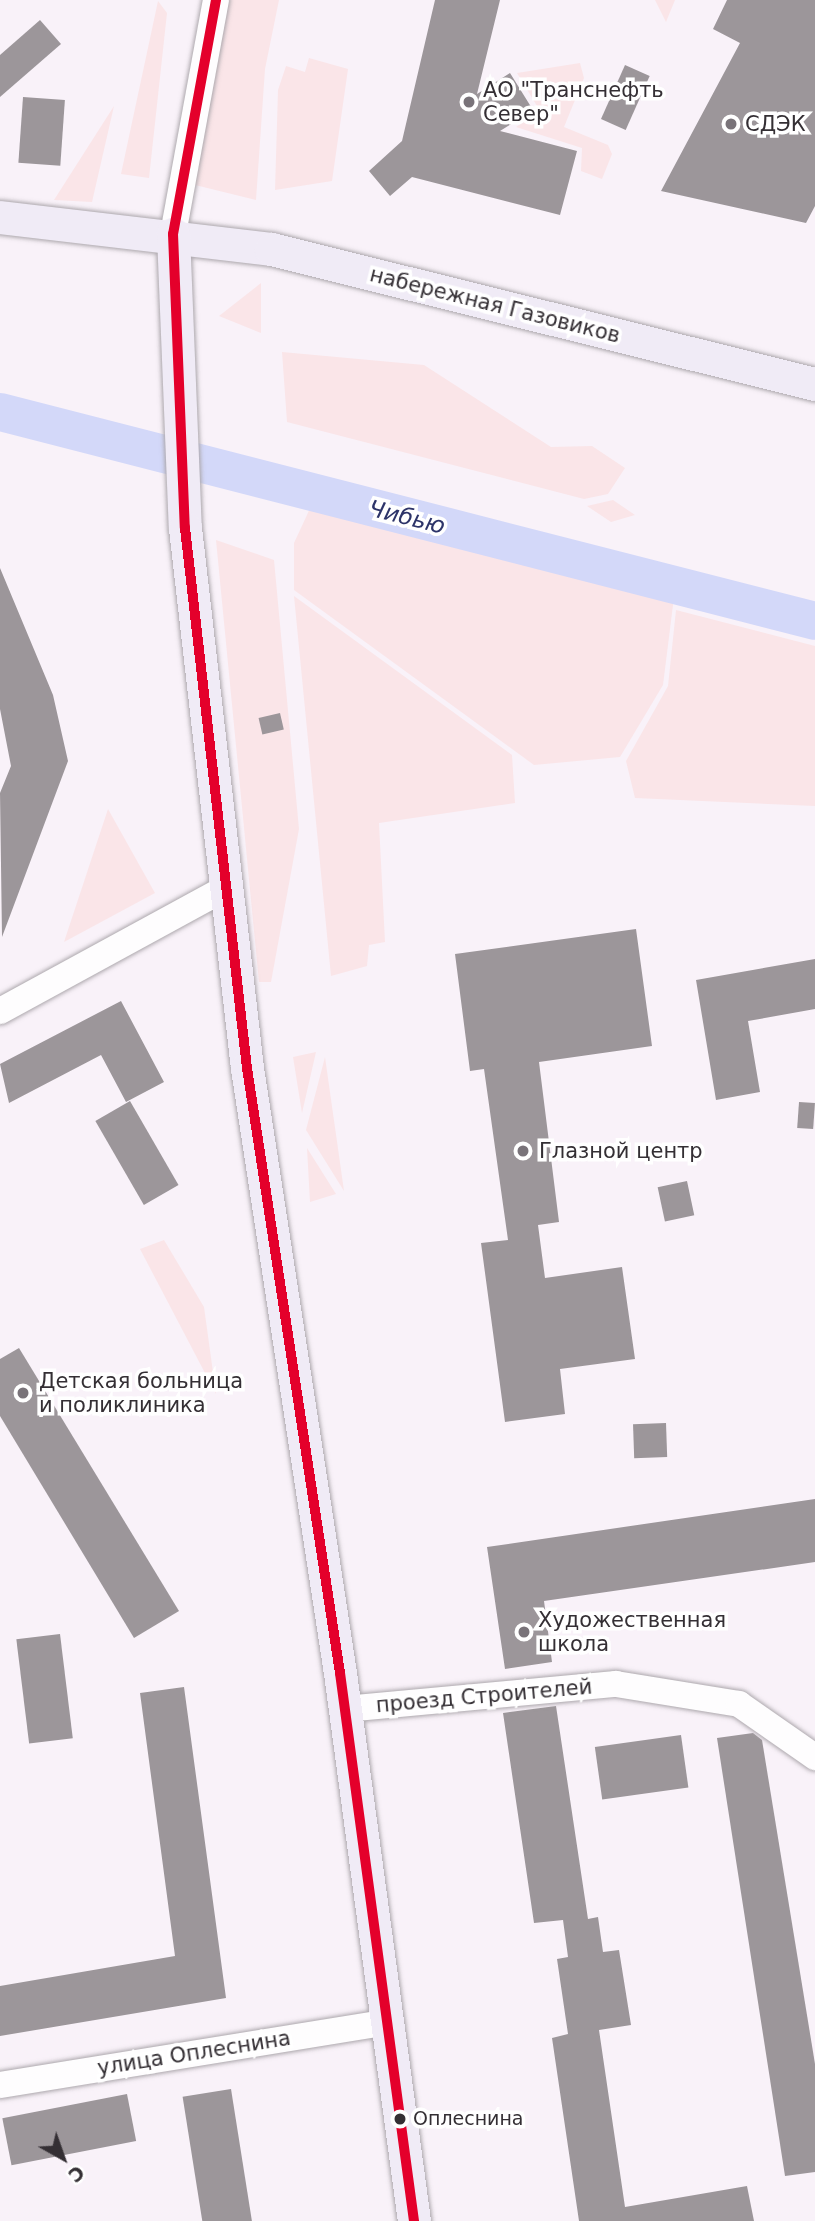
<!DOCTYPE html>
<html>
<head>
<meta charset="utf-8">
<style>
  body { margin:0 }
  #map { position:relative; width:815px; height:2221px; overflow:hidden; background:#f9f2f9; font-family:"DejaVu Sans",sans-serif }
  div>[style] { position:absolute }
  [style*='--x'] { left:calc(var(--x)*1px); top:calc(var(--y)*1px); width:calc(var(--w)*1px); rotate:calc(var(--a)*1deg) }
  .green>* { inset:0; background:#fae5e8 }
  .river>* { height:38px; margin:-19px; padding:0 19px; transform-origin:19px; border-radius:19px; background:#d3d8f9 }
  .building>* { inset:0; background:#9c969a; transform-origin:0 0 }
  .roads { filter:drop-shadow(0 0 2px #ada8ad) drop-shadow(0 0 2px #ada8ad) }
  .minor>* { height:26px; margin:-13px; padding:0 13px; transform-origin:13px; border-radius:13px; background:#fefdfe }
  .major>* { height:33px; margin:-16.5px; padding:0 16.5px; transform-origin:16.5px; border-radius:16.5px; background:#f0ebf6 }
  .bus-1>* { height:10px; margin:-5px; padding:0 5px; transform-origin:5px; border-radius:5px; background:#e4002b }
  .dots>* { width:19px; height:19px; translate:-50% -50%; box-sizing:border-box; border:4px solid #fff; border-radius:50% }
  span { translate:-50% -50%; white-space:nowrap; text-align:center; line-height:1.15; -webkit-text-stroke:7px #fff; paint-order:stroke }
  .bus-label { font-size:19px; color:#342f34 }
  .left { translate:0 -50%; text-align:left }
  .poi-label { font-size:21px; color:#342f34 }
  .street-label { font-size:21px; color:#342f34 }
  .water-label { font-size:23px; color:#2d3469; font-style:italic }
  .north { position:absolute; left:28px; top:2123px; width:70px; height:70px; -webkit-text-stroke:5px #fff; paint-order:stroke; rotate:140deg; font-size:19px; font-weight:700; line-height:28px; text-align:center; color:#342f34 }
  .north::after { content:''; display:block; margin:auto; width:24px; height:32px; background:#342f34; clip-path:polygon(50% 0,100% 100%,50% 72%,0 100%) }
</style>
</head>
<body>
<div id="map">
  <div class="green">
    <i style="clip-path:polygon(226px 0,279px 0,265px 69px,256px 200px,191px 184px)"></i>
    <i style="clip-path:polygon(655px 0,675px 0,666px 22px)"></i>
    <i style="clip-path:polygon(158px 1px,167px 13px,149px 178px,121px 174px)"></i>
    <i style="clip-path:polygon(309px 58px,348px 69px,332px 181px,275px 190px,278px 90px,286px 66px,305px 72px)"></i>
    <i style="clip-path:polygon(580px 63px,584px 78px,564px 127px,608px 145px,612px 154px,602px 179px,581px 171px,582px 148px,516px 127px,540px 111px,517px 73px)"></i>
    <i style="clip-path:polygon(114px 106px,92px 202px,54px 200px)"></i>
    <i style="clip-path:polygon(261px 283px,261px 333px,219px 316px)"></i>
    <i style="clip-path:polygon(282px 352px,424px 365px,551px 447px,592px 446px,625px 468px,608px 494px,584px 499px,287px 422px)"></i>
    <i style="clip-path:polygon(613px 500px,635px 515px,611px 522px,587px 506px)"></i>
    <i style="clip-path:polygon(313px 502px,674px 597px,663px 685px,620px 757px,534px 765px,294px 590px,294px 543px)"></i>
    <i style="clip-path:polygon(216px 540px,274px 560px,299px 829px,271px 982px,259px 982px)"></i>
    <i style="clip-path:polygon(294px 596px,512px 755px,515px 803px,379px 823px,385px 942px,369px 945px,367px 966px,331px 976px)"></i>
    <i style="clip-path:polygon(676px 610px,815px 646px,815px 806px,635px 798px,626px 761px,668px 686px)"></i>
    <i style="clip-path:polygon(108px 809px,155px 893px,64px 942px)"></i>
    <i style="clip-path:polygon(316px 1052px,302px 1113px,293px 1057px)"></i>
    <i style="clip-path:polygon(325px 1057px,344px 1191px,306px 1130px)"></i>
    <i style="clip-path:polygon(307px 1148px,336px 1194px,310px 1202px)"></i>
    <i style="clip-path:polygon(164px 1240px,204px 1307px,216px 1394px,140px 1249px)"></i>
  </div>
  <div class="river">
    <i style="--x:0;--y:412;--w:841;--a:14.38"></i>
  </div>
  <div class="building">
    <i style="clip-path:polygon(435px 0,500px 0,477px 94px,510px 73px,533px 110px,500px 131px,577px 151px,560px 215px,412px 177px,390px 196px,369px 171px,402px 141px)"></i>
    <i style="clip-path:polygon(727px 0,815px 0,815px 206px,806px 223px,661px 191px,740px 43px,713px 29px)"></i>
    <i style="clip-path:polygon(40px 20px,61px 44px,0 97px,0 55px)"></i>
    <i style="left:625px;top:65px;width:27px;height:59px;rotate:24deg"></i>
    <i style="left:23px;top:97px;width:42px;height:66px;rotate:4deg"></i>
    <i style="clip-path:polygon(0 568px,53px 695px,68px 761px,2px 937px,0 793px,11px 766px,0 709px)"></i>
    <i style="left:280px;top:713px;width:17px;height:22px;rotate:77deg"></i>
    <i style="clip-path:polygon(636px 929px,652px 1046px,539px 1062px,559px 1222px,538px 1225px,545px 1278px,622px 1267px,635px 1359px,560px 1369px,565px 1414px,505px 1422px,481px 1243px,508px 1240px,484px 1069px,470px 1071px,455px 954px)"></i>
    <i style="clip-path:polygon(815px 959px,815px 1009px,748px 1021px,760px 1092px,716px 1100px,696px 980px)"></i>
    <i style="clip-path:polygon(121px 1001px,164px 1082px,126px 1102px,101px 1055px,9px 1103px,0 1064px)"></i>
    <i style="left:130px;top:1101px;width:97px;height:40px;rotate:60deg"></i>
    <i style="left:799px;top:1102px;width:16px;height:26px;rotate:4deg"></i>
    <i style="left:687px;top:1181px;width:35px;height:30px;rotate:78deg"></i>
    <i style="clip-path:polygon(19px 1348px,179px 1611px,134px 1638px,0 1416px,0 1359px)"></i>
    <i style="left:666px;top:1423px;width:34px;height:33px;rotate:88deg"></i>
    <i style="clip-path:polygon(815px 1499px,815px 1562px,544px 1601px,552px 1662px,505px 1669px,487px 1547px)"></i>
    <i style="left:60px;top:1634px;width:105px;height:44px;rotate:83deg"></i>
    <i style="clip-path:polygon(184px 1687px,226px 1998px,0 2036px,0 1986px,175px 1956px,140px 1693px)"></i>
    <i style="clip-path:polygon(556px 1706px,588px 1919px,598px 1917px,603px 1952px,619px 1950px,631px 2025px,599px 2030px,625px 2207px,747px 2186px,754px 2221px,579px 2221px,552px 2038px,568px 2034px,557px 1959px,568px 1957px,563px 1920px,534px 1923px,503px 1713px)"></i>
    <i style="clip-path:polygon(753px 1733px,762px 1740px,815px 2064px,815px 2172px,785px 2176px,717px 1738px)"></i>
    <i style="left:681px;top:1735px;width:53px;height:87px;rotate:82deg"></i>
    <i style="left:231px;top:2089px;width:134px;height:49px;rotate:81deg"></i>
    <i style="left:127px;top:2094px;width:48px;height:127px;rotate:79deg"></i>
  </div>
  <div class="roads">
    <div class="minor">
      <i style="--x:173;--y:234;--w:238;--a:-79.6"></i>
      <i style="--x:0;--y:1011;--w:259;--a:-28.6"></i>
      <i style="--x:345;--y:1709;--w:272;--a:-5.3"></i>
      <i style="--x:616;--y:1684;--w:125;--a:9.2"></i>
      <i style="--x:739;--y:1704;--w:93;--a:34.9"></i>
      <i style="--x:0;--y:2085;--w:392;--a:-9.2"></i>
    </div>
    <div class="major">
      <i style="--x:0;--y:217;--w:273;--a:6.7"></i>
      <i style="--x:271;--y:249;--w:561;--a:13.94"></i>
      <i style="--x:173;--y:234;--w:294;--a:87.7"></i>
      <i style="--x:185;--y:528;--w:544;--a:83.45"></i>
      <i style="--x:247;--y:1068;--w:612;--a:81.26"></i>
      <i style="--x:340;--y:1673;--w:553;--a:82.31"></i>
    </div>
  </div>
  <div class="bus-1">
    <i style="--x:216;--y:0;--w:238;--a:100.4"></i>
    <i style="--x:173;--y:234;--w:294;--a:87.7"></i>
    <i style="--x:185;--y:528;--w:544;--a:83.45"></i>
    <i style="--x:247;--y:1068;--w:612;--a:81.26"></i>
    <i style="--x:340;--y:1673;--w:553;--a:82.31"></i>
  </div>
  <div class="dots">
    <i style="left:469px;top:102px;background:#797379"></i>
    <i style="left:731px;top:124px;background:#797379"></i>
    <i style="left:523px;top:1151px;background:#797379"></i>
    <i style="left:23px;top:1393px;background:#797379"></i>
    <i style="left:524px;top:1632px;background:#797379"></i>
    <i style="left:400px;top:2119px;background:#342f34"></i>
  </div>
  <div class="bus-label">
    <span class="left" style="left:413px;top:2119px">Оплеснина</span>
  </div>
  <div class="poi-label">
    <span class="left" style="left:483px;top:102px">АО "Транснефть<br>Север"</span>
    <span class="left" style="left:745px;top:124px">СДЭК</span>
    <span class="left" style="left:539px;top:1151px">Глазной центр</span>
    <span class="left" style="left:39px;top:1393px">Детская больница<br>и поликлиника</span>
    <span class="left" style="left:538px;top:1632px">Художественная<br>школа</span>
  </div>
  <div class="street-label">
    <span style="left:495px;top:305px;rotate:14deg">набережная Газовиков</span>
    <span style="left:484px;top:1696px;rotate:-5deg">проезд Строителей</span>
    <span style="left:194px;top:2053px;rotate:-9deg">улица Оплеснина</span>
  </div>
  <div class="water-label">
    <span style="left:407px;top:517px;rotate:14deg">Чибью</span>
  </div>
  <div class="north">С</div>
</div>
</body>
</html>
